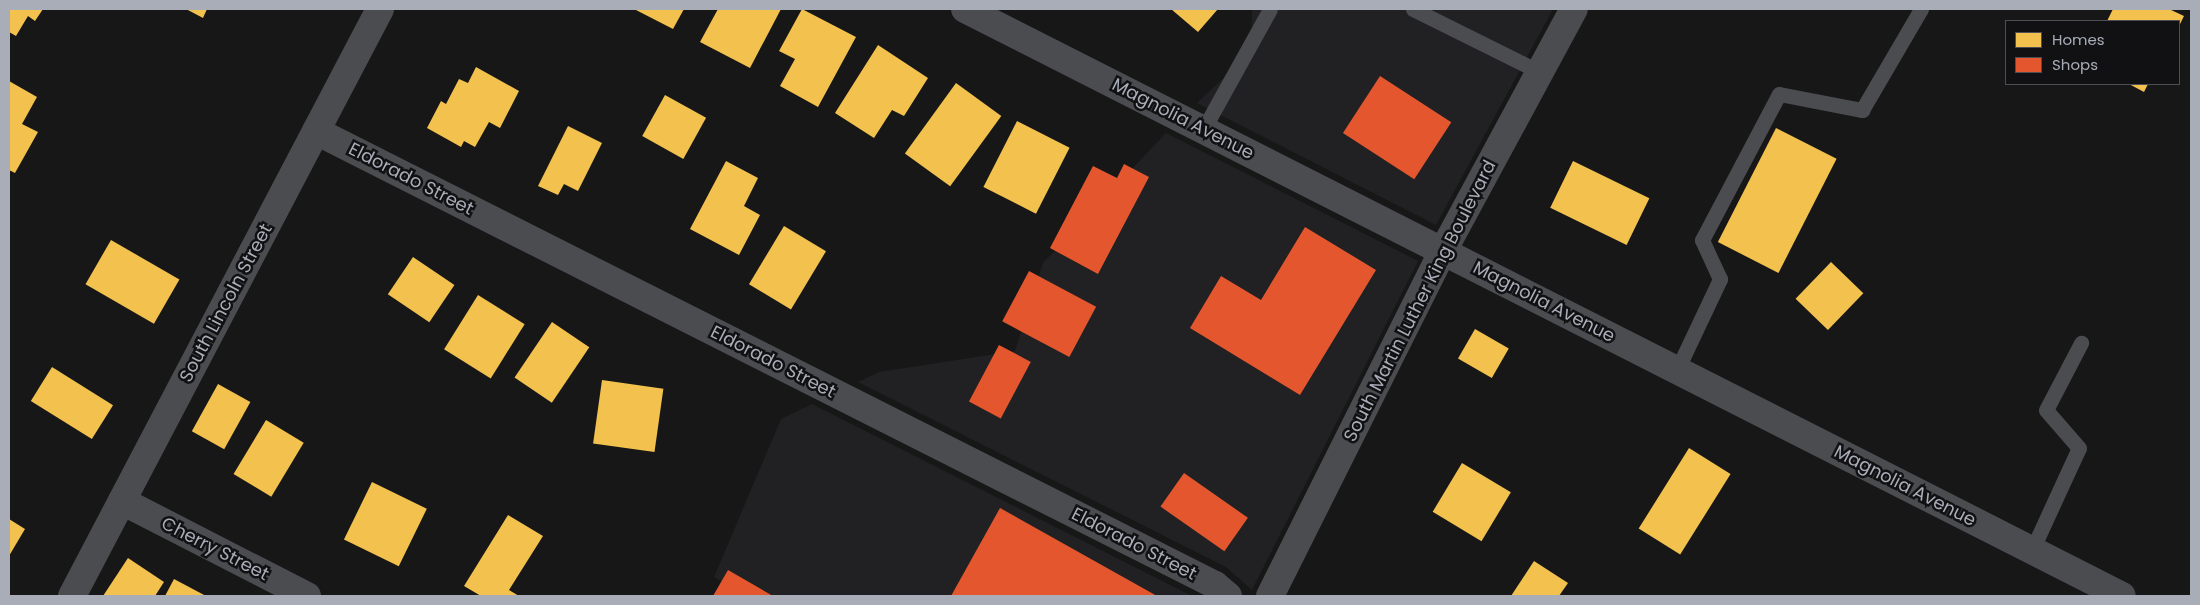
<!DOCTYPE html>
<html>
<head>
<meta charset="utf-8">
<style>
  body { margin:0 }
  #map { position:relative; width:2200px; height:605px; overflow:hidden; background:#171717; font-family:Poppins,sans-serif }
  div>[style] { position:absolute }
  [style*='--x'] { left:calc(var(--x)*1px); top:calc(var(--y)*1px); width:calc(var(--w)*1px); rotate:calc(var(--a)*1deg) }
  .built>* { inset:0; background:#212123 }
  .homes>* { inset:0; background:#f2c14e; transform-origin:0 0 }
  .shops>* { inset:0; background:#e4572e; transform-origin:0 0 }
  .service>* { height:15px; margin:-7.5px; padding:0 7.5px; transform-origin:7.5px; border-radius:7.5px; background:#4b4c50 }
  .minor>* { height:28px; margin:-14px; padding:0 14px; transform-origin:14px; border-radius:14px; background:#4b4c50 }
  .tertiary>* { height:28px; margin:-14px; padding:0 14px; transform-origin:14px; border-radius:14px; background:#4b4c50 }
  span { translate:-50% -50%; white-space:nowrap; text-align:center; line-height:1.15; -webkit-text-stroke:5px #111113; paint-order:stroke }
  .street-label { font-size:18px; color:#a8adb8 }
  .frame { position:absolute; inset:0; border:10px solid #a8adb8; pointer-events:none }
  .legend { position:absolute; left:2005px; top:20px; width:175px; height:65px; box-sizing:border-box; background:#111113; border:1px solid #4d4f55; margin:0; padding:6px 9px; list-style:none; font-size:15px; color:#a8adb8 }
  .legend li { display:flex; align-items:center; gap:10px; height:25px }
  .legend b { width:25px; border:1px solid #4d4f55 }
</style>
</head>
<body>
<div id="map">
  <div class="built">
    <i style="clip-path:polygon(1252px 9px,1553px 9px,1436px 225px,1197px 103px,1251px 52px)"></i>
    <i style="clip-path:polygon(1166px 133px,1418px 261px,1252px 590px,1226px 567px,858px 382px,879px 372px,1015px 351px,1043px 263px)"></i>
    <i style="clip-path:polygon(812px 404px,1192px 596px,747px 596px,714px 577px,781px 419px)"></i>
  </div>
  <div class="homes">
    <i style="clip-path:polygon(9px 9px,43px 9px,35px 21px,28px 16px,16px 36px,9px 32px)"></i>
    <i style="clip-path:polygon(186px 9px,207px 9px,203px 18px)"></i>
    <i style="clip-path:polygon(634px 9px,684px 9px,673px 29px)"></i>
    <i style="clip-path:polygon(718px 9px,781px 9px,750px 68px,700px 42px)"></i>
    <i style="clip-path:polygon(802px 9px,856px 37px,818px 107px,780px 86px,795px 59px,779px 51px)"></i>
    <i style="clip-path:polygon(1171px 9px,1218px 9px,1198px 32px)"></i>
    <i style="clip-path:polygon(2113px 9px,2169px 9px,2184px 16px,2179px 26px,2179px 21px,2107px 21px)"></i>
    <i style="clip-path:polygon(878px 45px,928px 78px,904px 116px,892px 110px,874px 138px,835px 113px)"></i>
    <i style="clip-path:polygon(476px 67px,519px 91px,500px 128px,489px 122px,475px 147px,464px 141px,461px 147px,427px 128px,441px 101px,446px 104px,459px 79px,468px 83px)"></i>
    <i style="clip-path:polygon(9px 81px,37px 97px,22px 124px,38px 132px,15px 173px,9px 170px)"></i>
    <i style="left:956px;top:83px;width:56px;height:87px;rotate:36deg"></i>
    <i style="clip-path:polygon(2129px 84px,2148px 84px,2144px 92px)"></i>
    <i style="left:665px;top:95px;width:47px;height:47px;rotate:29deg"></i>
    <i style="left:1017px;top:121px;width:59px;height:74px;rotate:27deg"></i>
    <i style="clip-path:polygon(568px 126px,602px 143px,578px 191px,564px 184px,558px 195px,538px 186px)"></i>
    <i style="left:1776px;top:128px;width:68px;height:128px;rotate:27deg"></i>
    <i style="clip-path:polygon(726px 161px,758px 178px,744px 206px,760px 215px,739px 255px,690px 229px)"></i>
    <i style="left:1573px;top:161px;width:85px;height:52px;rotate:26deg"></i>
    <i style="left:784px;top:226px;width:49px;height:68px;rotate:31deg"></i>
    <i style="left:111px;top:240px;width:79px;height:51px;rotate:30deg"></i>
    <i style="left:413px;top:257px;width:50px;height:45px;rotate:34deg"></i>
    <i style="left:1831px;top:262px;width:45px;height:51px;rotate:44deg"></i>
    <i style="left:478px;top:295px;width:55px;height:64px;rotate:32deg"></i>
    <i style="left:552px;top:322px;width:45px;height:67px;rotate:34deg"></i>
    <i style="left:1475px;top:329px;width:39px;height:34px;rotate:30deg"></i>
    <i style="left:52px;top:367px;width:72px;height:40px;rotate:32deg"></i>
    <i style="left:602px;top:380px;width:62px;height:64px;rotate:8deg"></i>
    <i style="left:218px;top:384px;width:37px;height:54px;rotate:29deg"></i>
    <i style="left:266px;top:420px;width:44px;height:63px;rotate:31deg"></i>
    <i style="left:1689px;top:448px;width:49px;height:95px;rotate:32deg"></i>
    <i style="left:1462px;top:463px;width:57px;height:57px;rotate:31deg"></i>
    <i style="left:372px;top:482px;width:61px;height:64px;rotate:26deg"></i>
    <i style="clip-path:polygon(508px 515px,543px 536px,509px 590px,519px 596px,481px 596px,464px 586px)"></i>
    <i style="clip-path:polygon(9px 519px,25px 529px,9px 556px)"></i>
    <i style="clip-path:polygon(128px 558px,164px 582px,155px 596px,103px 596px)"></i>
    <i style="clip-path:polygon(1534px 561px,1568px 583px,1559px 596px,1511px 596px)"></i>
    <i style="clip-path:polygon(174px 579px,206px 596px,165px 596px)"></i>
  </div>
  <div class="shops">
    <i style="left:1380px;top:76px;width:85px;height:68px;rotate:33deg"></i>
    <i style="clip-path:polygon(1124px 164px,1149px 177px,1098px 274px,1050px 248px,1093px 166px,1117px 178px)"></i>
    <i style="clip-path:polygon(1305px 227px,1376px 270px,1300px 395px,1190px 328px,1221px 276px,1261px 300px)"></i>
    <i style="left:1029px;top:271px;width:76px;height:57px;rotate:28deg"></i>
    <i style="left:999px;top:345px;width:36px;height:64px;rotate:28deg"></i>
    <i style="left:1184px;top:473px;width:78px;height:41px;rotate:35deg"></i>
    <i style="clip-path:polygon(1000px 508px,1157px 596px,951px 596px)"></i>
    <i style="clip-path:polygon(728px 570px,773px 596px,713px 596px)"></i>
  </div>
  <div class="service">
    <i style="--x:1413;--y:9;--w:142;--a:26.4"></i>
    <i style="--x:1203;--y:130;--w:138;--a:-61"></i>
    <i style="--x:1677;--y:370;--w:101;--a:-64.7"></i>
    <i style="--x:1720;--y:279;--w:43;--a:-114.8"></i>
    <i style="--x:1702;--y:240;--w:165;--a:-62.2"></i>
    <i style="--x:1779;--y:94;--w:85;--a:10.9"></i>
    <i style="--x:1862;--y:110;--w:117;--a:-59.7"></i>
    <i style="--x:2032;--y:550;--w:112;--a:-65.3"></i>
    <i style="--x:2079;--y:448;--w:50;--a:-131"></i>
    <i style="--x:2046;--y:410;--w:76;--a:-62.4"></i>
  </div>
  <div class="minor">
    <i style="--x:965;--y:9;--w:1297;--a:26.9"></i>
    <i style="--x:316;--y:131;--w:1007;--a:26.79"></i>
    <i style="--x:1215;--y:585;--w:17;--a:40"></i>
    <i style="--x:122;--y:501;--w:208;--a:27.2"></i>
    <i style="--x:72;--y:596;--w:663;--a:-62.31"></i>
  </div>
  <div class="tertiary">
    <i style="--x:1270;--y:596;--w:386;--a:-63.4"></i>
    <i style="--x:1443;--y:251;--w:275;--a:-61.6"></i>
  </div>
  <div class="street-label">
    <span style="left:1183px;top:119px;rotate:27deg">Magnolia Avenue</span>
    <span style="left:411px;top:179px;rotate:27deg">Eldorado Street</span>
    <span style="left:1420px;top:301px;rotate:-63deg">South Martin Luther King Boulevard</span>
    <span style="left:1544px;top:302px;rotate:27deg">Magnolia Avenue</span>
    <span style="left:226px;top:303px;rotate:-62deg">South Lincoln Street</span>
    <span style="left:773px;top:362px;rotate:27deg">Eldorado Street</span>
    <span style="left:1905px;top:486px;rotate:27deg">Magnolia Avenue</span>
    <span style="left:1134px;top:544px;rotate:27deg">Eldorado Street</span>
    <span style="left:215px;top:549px;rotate:27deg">Cherry Street</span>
  </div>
  <div class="frame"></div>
  <ul class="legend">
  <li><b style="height:14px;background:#f2c14e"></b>Homes</li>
  <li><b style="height:14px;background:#e4572e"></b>Shops</li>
  </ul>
</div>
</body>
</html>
